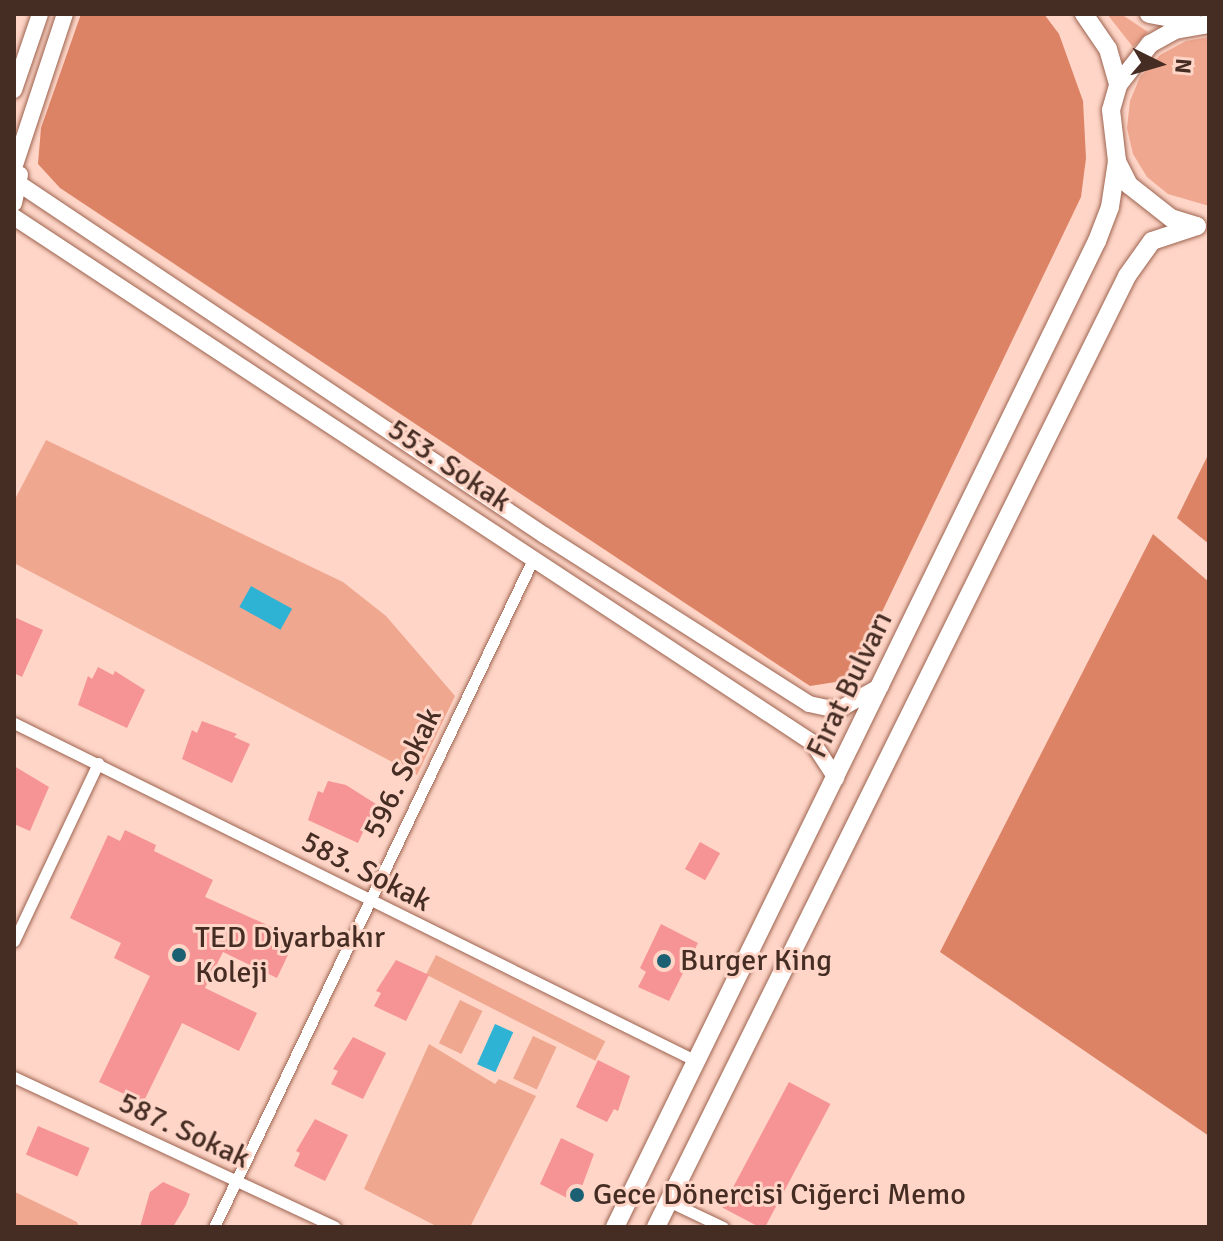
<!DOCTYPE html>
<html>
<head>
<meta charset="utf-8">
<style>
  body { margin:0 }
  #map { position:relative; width:1223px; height:1241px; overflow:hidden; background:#fed5c7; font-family:Signika,sans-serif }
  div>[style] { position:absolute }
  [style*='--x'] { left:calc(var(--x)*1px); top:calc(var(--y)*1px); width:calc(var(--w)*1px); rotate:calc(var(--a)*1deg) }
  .green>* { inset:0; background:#f0a78f; transform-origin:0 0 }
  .forest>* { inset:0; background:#dc8365 }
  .water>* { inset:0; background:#2eb3d5; transform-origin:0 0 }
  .building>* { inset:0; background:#f69495; transform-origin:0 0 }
  .roads { filter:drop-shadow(0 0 2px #9d634f) drop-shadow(0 0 2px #9d634f) }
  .minor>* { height:11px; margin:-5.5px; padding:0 5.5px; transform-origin:5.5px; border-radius:5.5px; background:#fff }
  .secondary>* { height:16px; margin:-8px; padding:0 8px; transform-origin:8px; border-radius:8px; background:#fff }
  .primary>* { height:18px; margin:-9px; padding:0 9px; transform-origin:9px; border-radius:9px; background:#fff }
  .dots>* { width:22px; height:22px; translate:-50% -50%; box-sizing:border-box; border:4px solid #fed5c7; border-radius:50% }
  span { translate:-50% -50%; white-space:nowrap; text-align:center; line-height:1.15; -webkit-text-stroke:6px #fed5c7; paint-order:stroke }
  .street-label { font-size:30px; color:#462d24 }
  .poi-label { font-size:30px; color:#462d24 }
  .left { translate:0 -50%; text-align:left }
  .frame { position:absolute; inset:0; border:16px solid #462d24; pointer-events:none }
  .north { position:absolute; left:1119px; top:24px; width:80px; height:80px; -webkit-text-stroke:6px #fed5c7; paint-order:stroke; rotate:95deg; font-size:22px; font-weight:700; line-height:32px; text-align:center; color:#462d24 }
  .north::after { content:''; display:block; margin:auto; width:28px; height:36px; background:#462d24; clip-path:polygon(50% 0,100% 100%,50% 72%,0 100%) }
</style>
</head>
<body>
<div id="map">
  <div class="green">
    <i style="clip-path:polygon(1107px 14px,1121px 14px,1148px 32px,1133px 47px)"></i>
    <i style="clip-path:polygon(1209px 37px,1209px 206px,1168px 194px,1147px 177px,1133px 154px,1127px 128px,1130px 101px,1140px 77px,1160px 55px,1186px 41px)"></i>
    <i style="clip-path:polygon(46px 440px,343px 582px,386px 616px,455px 696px,417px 775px,14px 563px,14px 501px)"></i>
    <i style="left:436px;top:955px;width:190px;height:22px;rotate:27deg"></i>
    <i style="left:460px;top:1000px;width:25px;height:48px;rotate:26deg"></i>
    <i style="left:533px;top:1036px;width:26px;height:47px;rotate:25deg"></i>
    <i style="clip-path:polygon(429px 1044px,495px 1084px,499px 1079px,536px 1096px,470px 1227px,438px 1227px,364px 1189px)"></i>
    <i style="clip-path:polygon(15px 1192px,77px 1222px,79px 1227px,14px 1227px)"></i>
  </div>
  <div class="forest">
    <i style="clip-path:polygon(81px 14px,1044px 14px,1059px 34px,1083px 101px,1086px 158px,1081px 197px,858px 662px,842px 681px,810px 686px,60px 188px,38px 164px,41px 128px)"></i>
    <i style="clip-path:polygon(1209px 453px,1209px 544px,1177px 518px)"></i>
    <i style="clip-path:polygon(1153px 534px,1209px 582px,1209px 1136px,940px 952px)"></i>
  </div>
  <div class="water">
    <i style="left:251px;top:586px;width:47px;height:24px;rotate:29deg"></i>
    <i style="left:495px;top:1024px;width:20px;height:44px;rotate:24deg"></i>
  </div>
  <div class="building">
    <i style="clip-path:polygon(14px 617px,43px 630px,22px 677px,14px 673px)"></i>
    <i style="clip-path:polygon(98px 667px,113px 675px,115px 671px,145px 690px,127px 728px,78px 705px,88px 676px,92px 679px)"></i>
    <i style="clip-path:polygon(202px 721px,237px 734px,234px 737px,250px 744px,232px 783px,182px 759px,192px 730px,197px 733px)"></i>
    <i style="clip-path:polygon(14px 766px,49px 787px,30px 831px,14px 824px)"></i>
    <i style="clip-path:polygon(328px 781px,346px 785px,376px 804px,358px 843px,308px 820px,318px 791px,323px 793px)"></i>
    <i style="clip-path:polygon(125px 830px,156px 845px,154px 851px,213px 880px,205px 897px,296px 938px,277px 978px,223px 952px,205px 988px,257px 1013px,239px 1051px,182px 1023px,143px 1103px,99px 1082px,150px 976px,114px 958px,121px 943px,70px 918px,108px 835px,120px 841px)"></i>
    <i style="left:700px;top:842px;width:23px;height:31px;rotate:29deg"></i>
    <i style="clip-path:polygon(661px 924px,698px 943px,669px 1001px,638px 987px,646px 972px,640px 968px)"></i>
    <i style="clip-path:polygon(396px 960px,429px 975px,406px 1021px,374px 1006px,381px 993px,376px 991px)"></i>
    <i style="clip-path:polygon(353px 1037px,386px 1053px,363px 1099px,331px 1084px,338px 1071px,333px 1069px)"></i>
    <i style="clip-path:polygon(598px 1060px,630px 1076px,618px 1111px,614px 1109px,607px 1122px,576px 1107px)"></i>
    <i style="left:789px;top:1082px;width:47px;height:142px;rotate:28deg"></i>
    <i style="clip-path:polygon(315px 1119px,348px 1135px,325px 1181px,294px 1166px,300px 1153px,296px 1151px)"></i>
    <i style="left:38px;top:1126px;width:56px;height:31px;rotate:23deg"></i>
    <i style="clip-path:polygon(561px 1138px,594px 1154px,581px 1189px,577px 1187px,571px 1200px,540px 1184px)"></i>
    <i style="clip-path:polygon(163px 1182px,190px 1194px,186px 1205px,173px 1227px,140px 1227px,150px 1192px)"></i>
  </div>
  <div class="roads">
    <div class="minor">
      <i style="--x:14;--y:723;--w:763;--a:26.36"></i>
      <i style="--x:14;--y:941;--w:197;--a:-64.7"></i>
      <i style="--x:14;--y:1077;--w:354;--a:25"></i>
      <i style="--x:668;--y:1201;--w:61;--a:25.3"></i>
      <i style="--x:214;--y:1227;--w:742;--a:-64.47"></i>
    </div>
    <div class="secondary">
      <i style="--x:14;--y:90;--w:80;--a:-71.1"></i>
      <i style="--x:15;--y:165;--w:159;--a:-71.7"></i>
      <i style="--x:21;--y:185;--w:629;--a:33.79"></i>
      <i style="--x:544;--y:535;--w:314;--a:32.5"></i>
      <i style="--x:809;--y:704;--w:30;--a:12"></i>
      <i style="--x:838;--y:710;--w:49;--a:-29.2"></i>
      <i style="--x:14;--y:203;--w:29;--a:-78"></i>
      <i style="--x:14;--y:217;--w:957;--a:33.36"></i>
      <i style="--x:813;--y:743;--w:42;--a:56.7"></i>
    </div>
    <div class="primary">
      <i style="--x:1084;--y:14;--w:42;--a:55.6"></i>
      <i style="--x:1108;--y:49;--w:37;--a:74"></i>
      <i style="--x:1149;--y:14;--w:45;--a:10.3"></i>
      <i style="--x:1197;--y:226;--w:27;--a:-163"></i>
      <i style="--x:1171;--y:218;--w:53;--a:-141.8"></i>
      <i style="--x:1129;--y:185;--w:27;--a:-117"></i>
      <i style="--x:1117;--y:161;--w:51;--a:-96.7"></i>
      <i style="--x:1111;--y:110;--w:26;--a:-74"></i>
      <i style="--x:1118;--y:85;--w:52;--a:-52"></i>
      <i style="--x:1150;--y:44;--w:29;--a:-29"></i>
      <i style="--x:1175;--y:30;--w:35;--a:-10"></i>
      <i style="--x:615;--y:1227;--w:1098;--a:-63.95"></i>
      <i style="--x:1097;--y:241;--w:36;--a:-69"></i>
      <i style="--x:1110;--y:207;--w:47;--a:-81.3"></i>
      <i style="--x:656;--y:1227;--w:1061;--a:-63.65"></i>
      <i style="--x:1127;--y:276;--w:43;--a:-54.5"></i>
      <i style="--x:1152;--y:241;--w:47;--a:-18.4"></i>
    </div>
  </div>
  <div class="dots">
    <i style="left:179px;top:955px;background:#1c6173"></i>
    <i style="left:664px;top:961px;background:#1c6173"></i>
    <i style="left:577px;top:1195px;background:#1c6173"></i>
  </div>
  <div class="street-label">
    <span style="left:449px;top:466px;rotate:34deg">553. Sokak</span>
    <span style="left:850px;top:685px;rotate:-64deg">Fırat Bulvarı</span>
    <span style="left:403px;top:773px;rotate:-64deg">596. Sokak</span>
    <span style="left:366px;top:872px;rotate:27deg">583. Sokak</span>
    <span style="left:184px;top:1131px;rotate:25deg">587. Sokak</span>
  </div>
  <div class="poi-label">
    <span class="left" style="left:195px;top:955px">TED Diyarbakır<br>Koleji</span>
    <span class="left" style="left:680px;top:961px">Burger King</span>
    <span class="left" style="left:593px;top:1195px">Gece Dönercisi Ciğerci Memo</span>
  </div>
  <div class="frame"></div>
  <div class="north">N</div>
</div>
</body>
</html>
